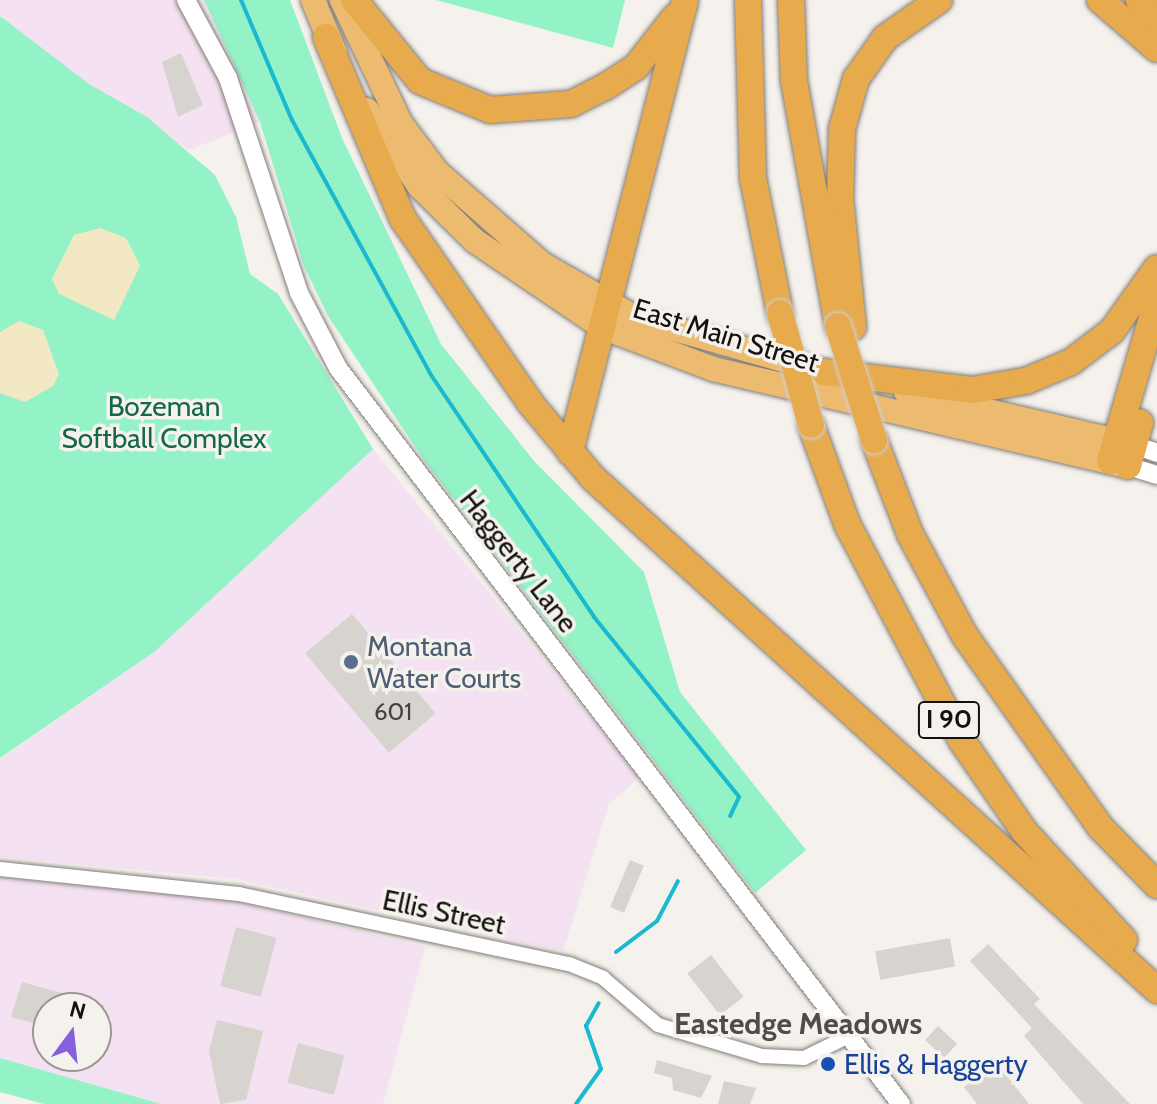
<!DOCTYPE html>
<html>
<head>
<meta charset="utf-8">
<style>
  body { margin:0 }
  #map { position:relative; width:1157px; height:1104px; overflow:hidden; background:#f5f1ec; font-family:Cabin,sans-serif }
  div>[style] { position:absolute }
  [style*='--x'] { left:calc(var(--x)*1px); top:calc(var(--y)*1px); width:calc(var(--w)*1px); rotate:calc(var(--a)*1deg) }
  .commercial>* { inset:0; background:#f4e1f1 }
  .green>* { inset:0; background:#94f2c7 }
  .sand>* { inset:0; background:#f2e8c3 }
  .stream>* { height:4px; margin:-2px; padding:0 2px; transform-origin:2px; border-radius:2px; background:#19b9cf }
  .building>* { inset:0; background:#d7d3ce; transform-origin:0 0 }
  .roads { filter:drop-shadow(0 0 2px #827e7a) drop-shadow(0 0 2px #827e7a) }
  .minor>* { height:14px; margin:-7px; padding:0 7px; transform-origin:7px; border-radius:7px; background:#fff }
  .tertiary>* { height:18px; margin:-9px; padding:0 9px; transform-origin:9px; border-radius:9px; background:#fff }
  .trunk>* { height:24px; margin:-12px; padding:0 12px; transform-origin:12px; border-radius:12px; background:#ecbb70 }
  .motorway>* { height:26px; margin:-13px; padding:0 13px; transform-origin:13px; border-radius:13px; background:#e7aa4d }
  .bridges { filter:drop-shadow(0 0 2px #d0cfcf) drop-shadow(0 0 2px #d0cfcf) }
  .motorway-bridge>* { height:26px; margin:-13px; padding:0 13px; transform-origin:13px; border-radius:13px; background:#e7aa4d }
  .dots>* { width:22px; height:22px; translate:-50% -50%; box-sizing:border-box; border:4px solid #f5f1ec; border-radius:50% }
  span { translate:-50% -50%; white-space:nowrap; text-align:center; line-height:1.15; -webkit-text-stroke:7px #f5f1ec; paint-order:stroke }
  .number-label { font-size:24px; color:#43423f }
  .number-label span { -webkit-text-stroke-width:0 }
  .shield-label span { padding:2px 6px; background:#f5f1ec; border:2px solid; border-radius:6px; -webkit-text-stroke-width:0 }
  .shield-label { font-size:26px; color:#12110f; font-weight:700 }
  .street-label { font-size:28px; color:#12110f }
  .park-label { font-size:28px; color:#146749 }
  .service-label { font-size:28px; color:#4e5e75 }
  .left { translate:0 -50%; text-align:left }
  .transit-label { font-size:28px; color:#164399 }
  .neighbourhood-label { font-size:30px; color:#504d49; font-weight:700 }
  .north { position:absolute; left:32px; top:992px; width:80px; height:80px; box-sizing:border-box; background:#f5f1ec; border:2px solid #9a9794; border-radius:50%; rotate:15deg; font-size:22px; font-weight:700; line-height:32px; text-align:center; color:#12110f }
  .north::after { content:''; display:block; margin:auto; width:28px; height:36px; background:#8461db; clip-path:polygon(50% 0,100% 100%,50% 72%,0 100%) }
</style>
</head>
<body>
<div id="map">
  <div class="commercial">
    <i style="clip-path:polygon(0 0,204px 0,260px 122px,189px 150px,69px 70px,0 16px)"></i>
    <i style="clip-path:polygon(369px 444px,639px 778px,609px 804px,563px 951px,236px 879px,0 857px,0 759px,154px 652px)"></i>
    <i style="clip-path:polygon(evenodd,0 877px,232px 900px,425px 947px,383px 1104px,161px 1104px,0 1058px,0 877px,48px 1008px,96px 1008px,96px 1056px,48px 1056px,48px 1008px)"></i>
  </div>
  <div class="green">
    <i style="clip-path:polygon(204px 0,290px 0,342px 138px,441px 344px,534px 461px,644px 572px,680px 692px,806px 850px,755px 893px,424px 460px,328px 316px,304px 266px,260px 122px)"></i>
    <i style="clip-path:polygon(436px 0,625px 0,613px 48px)"></i>
    <i style="clip-path:polygon(0 16px,89px 84px,147px 117px,215px 175px,236px 217px,250px 274px,278px 294px,373px 449px,154px 652px,0 758px)"></i>
    <i style="clip-path:polygon(0 1058px,161px 1104px,44px 1104px,0 1092px)"></i>
  </div>
  <div class="sand">
    <i style="clip-path:polygon(100px 228px,126px 238px,140px 266px,114px 320px,59px 294px,52px 279px,74px 235px)"></i>
    <i style="clip-path:polygon(19px 321px,43px 330px,59px 374px,53px 386px,25px 402px,0 393px,0 332px)"></i>
  </div>
  <div class="stream">
    <i style="--x:241;--y:0;--w:130;--a:67"></i>
    <i style="--x:292;--y:120;--w:290;--a:61.4"></i>
    <i style="--x:431;--y:375;--w:292;--a:56"></i>
    <i style="--x:594;--y:617;--w:231;--a:51.1"></i>
    <i style="--x:739;--y:797;--w:21;--a:115"></i>
    <i style="--x:616;--y:952;--w:51;--a:-37.1"></i>
    <i style="--x:657;--y:921;--w:45;--a:-62.3"></i>
    <i style="--x:576;--y:1104;--w:43;--a:-54.5"></i>
    <i style="--x:601;--y:1069;--w:46;--a:-109.2"></i>
    <i style="--x:586;--y:1026;--w:26;--a:-61"></i>
  </div>
  <div class="building">
    <i style="clip-path:polygon(181px 53px,203px 105px,178px 117px,162px 62px)"></i>
    <i style="left:352px;top:614px;width:130px;height:61px;rotate:50deg"></i>
    <i style="left:630px;top:860px;width:15px;height:51px;rotate:23deg"></i>
    <i style="left:236px;top:927px;width:42px;height:61px;rotate:15deg"></i>
    <i style="left:950px;top:938px;width:29px;height:76px;rotate:80deg"></i>
    <i style="clip-path:polygon(988px 944px,1040px 999px,1034px 1004px,1130px 1104px,1083px 1104px,1024px 1036px,1032px 1028px,970px 961px)"></i>
    <i style="left:711px;top:955px;width:53px;height:30px;rotate:52deg"></i>
    <i style="clip-path:polygon(22px 982px,104px 1005px,104px 1008px,48px 1008px,48px 1027px,11px 1017px)"></i>
    <i style="clip-path:polygon(217px 1020px,263px 1031px,246px 1100px,220px 1104px,209px 1051px)"></i>
    <i style="left:938px;top:1026px;width:26px;height:19px;rotate:43deg"></i>
    <i style="left:298px;top:1043px;width:48px;height:41px;rotate:15deg"></i>
    <i style="clip-path:polygon(657px 1060px,712px 1076px,701px 1098px,673px 1090px,672px 1078px,654px 1073px)"></i>
    <i style="clip-path:polygon(996px 1062px,1029px 1104px,977px 1104px,964px 1087px)"></i>
    <i style="clip-path:polygon(724px 1081px,756px 1088px,750px 1104px,718px 1104px)"></i>
  </div>
  <div class="roads">
    <div class="minor">
      <i style="--x:0;--y:869;--w:240;--a:6"></i>
      <i style="--x:239;--y:894;--w:337;--a:12"></i>
      <i style="--x:569;--y:964;--w:37;--a:22"></i>
      <i style="--x:603;--y:978;--w:72;--a:40.5"></i>
      <i style="--x:658;--y:1025;--w:109;--a:16.6"></i>
      <i style="--x:762;--y:1056;--w:42;--a:2.7"></i>
      <i style="--x:804;--y:1058;--w:50;--a:-26.1"></i>
    </div>
    <div class="tertiary">
      <i style="--x:186;--y:0;--w:89;--a:61.7"></i>
      <i style="--x:228;--y:78;--w:226;--a:71.7"></i>
      <i style="--x:299;--y:293;--w:85;--a:62.5"></i>
      <i style="--x:338;--y:368;--w:927;--a:52.59"></i>
      <i style="--x:1134;--y:445;--w:24;--a:19"></i>
      <i style="--x:1128;--y:466;--w:30;--a:17"></i>
    </div>
    <div class="trunk">
      <i style="--x:313;--y:0;--w:57;--a:67.5"></i>
      <i style="--x:342;--y:0;--w:137;--a:64.6"></i>
      <i style="--x:401;--y:124;--w:60;--a:53.1"></i>
      <i style="--x:437;--y:172;--w:140;--a:41.2"></i>
      <i style="--x:542;--y:264;--w:108;--a:29.9"></i>
      <i style="--x:636;--y:318;--w:215;--a:15.9"></i>
      <i style="--x:367;--y:110;--w:93;--a:55.5"></i>
      <i style="--x:420;--y:187;--w:77;--a:44.5"></i>
      <i style="--x:475;--y:241;--w:153;--a:34.1"></i>
      <i style="--x:602;--y:327;--w:119;--a:20.7"></i>
      <i style="--x:713;--y:369;--w:426;--a:13.2"></i>
      <i style="--x:906;--y:392;--w:234;--a:13.1"></i>
    </div>
    <div class="motorway">
      <i style="--x:354;--y:0;--w:104;--a:50.8"></i>
      <i style="--x:420;--y:81;--w:76;--a:22.5"></i>
      <i style="--x:490;--y:110;--w:81;--a:-4.2"></i>
      <i style="--x:571;--y:104;--w:38;--a:-27"></i>
      <i style="--x:605;--y:87;--w:37;--a:-33"></i>
      <i style="--x:636;--y:67;--w:63;--a:-52"></i>
      <i style="--x:748;--y:0;--w:178;--a:88.4"></i>
      <i style="--x:753;--y:178;--w:138;--a:78.7"></i>
      <i style="--x:791;--y:0;--w:81;--a:87.9"></i>
      <i style="--x:794;--y:81;--w:249;--a:79.8"></i>
      <i style="--x:1100;--y:0;--w:75;--a:40.7"></i>
      <i style="--x:1139;--y:0;--w:27;--a:48"></i>
      <i style="--x:326;--y:37;--w:198;--a:67.1"></i>
      <i style="--x:403;--y:219;--w:225;--a:55.3"></i>
      <i style="--x:531;--y:404;--w:97;--a:50"></i>
      <i style="--x:593;--y:478;--w:762;--a:42.23"></i>
      <i style="--x:853;--y:327;--w:128;--a:-95.8"></i>
      <i style="--x:840;--y:200;--w:71;--a:-88.4"></i>
      <i style="--x:842;--y:129;--w:52;--a:-74.4"></i>
      <i style="--x:856;--y:79;--w:50;--a:-54.7"></i>
      <i style="--x:885;--y:38;--w:66;--a:-35.1"></i>
      <i style="--x:824;--y:372;--w:149;--a:6.9"></i>
      <i style="--x:972;--y:390;--w:55;--a:-9.5"></i>
      <i style="--x:1026;--y:381;--w:49;--a:-22.9"></i>
      <i style="--x:1071;--y:362;--w:51;--a:-37.1"></i>
      <i style="--x:1112;--y:331;--w:77;--a:-54.5"></i>
      <i style="--x:811;--y:425;--w:105;--a:70"></i>
      <i style="--x:847;--y:524;--w:246;--a:62.1"></i>
      <i style="--x:962;--y:741;--w:109;--a:55.4"></i>
      <i style="--x:1024;--y:831;--w:148;--a:47.5"></i>
      <i style="--x:874;--y:440;--w:101;--a:69"></i>
      <i style="--x:910;--y:534;--w:116;--a:61.7"></i>
      <i style="--x:965;--y:636;--w:235;--a:54.7"></i>
      <i style="--x:1101;--y:828;--w:80;--a:45.5"></i>
      <i style="--x:570;--y:452;--w:465;--a:-75.7"></i>
      <i style="--x:1110;--y:461;--w:167;--a:-73.6"></i>
      <i style="--x:1128;--y:466;--w:45;--a:-74.4"></i>
    </div>
  </div>
  <div class="bridges">
    <div class="motorway-bridge">
      <i style="--x:780;--y:313;--w:116;--a:74.5"></i>
      <i style="--x:838;--y:326;--w:120;--a:72.5"></i>
    </div>
  </div>
  <div class="dots">
    <i style="left:351px;top:662px;background:#5c6f8a"></i>
    <i style="left:828px;top:1064px;background:#1a4fb4"></i>
  </div>
  <div class="number-label">
    <span style="left:393px;top:712px">601</span>
  </div>
  <div class="shield-label">
    <span style="left:949px;top:720px">I 90</span>
  </div>
  <div class="street-label">
    <span style="left:726px;top:335px;rotate:17deg">East Main Street</span>
    <span style="left:519px;top:561px;rotate:52deg">Haggerty Lane</span>
    <span style="left:444px;top:912px;rotate:12deg">Ellis Street</span>
  </div>
  <div class="park-label">
    <span style="left:164px;top:422px">Bozeman<br>Softball Complex</span>
  </div>
  <div class="service-label">
    <span class="left" style="left:367px;top:662px">Montana<br>Water Courts</span>
  </div>
  <div class="transit-label">
    <span class="left" style="left:844px;top:1064px">Ellis &amp; Haggerty</span>
  </div>
  <div class="neighbourhood-label">
    <span style="left:798px;top:1024px">Eastedge Meadows</span>
  </div>
  <div class="north">N</div>
</div>
</body>
</html>
